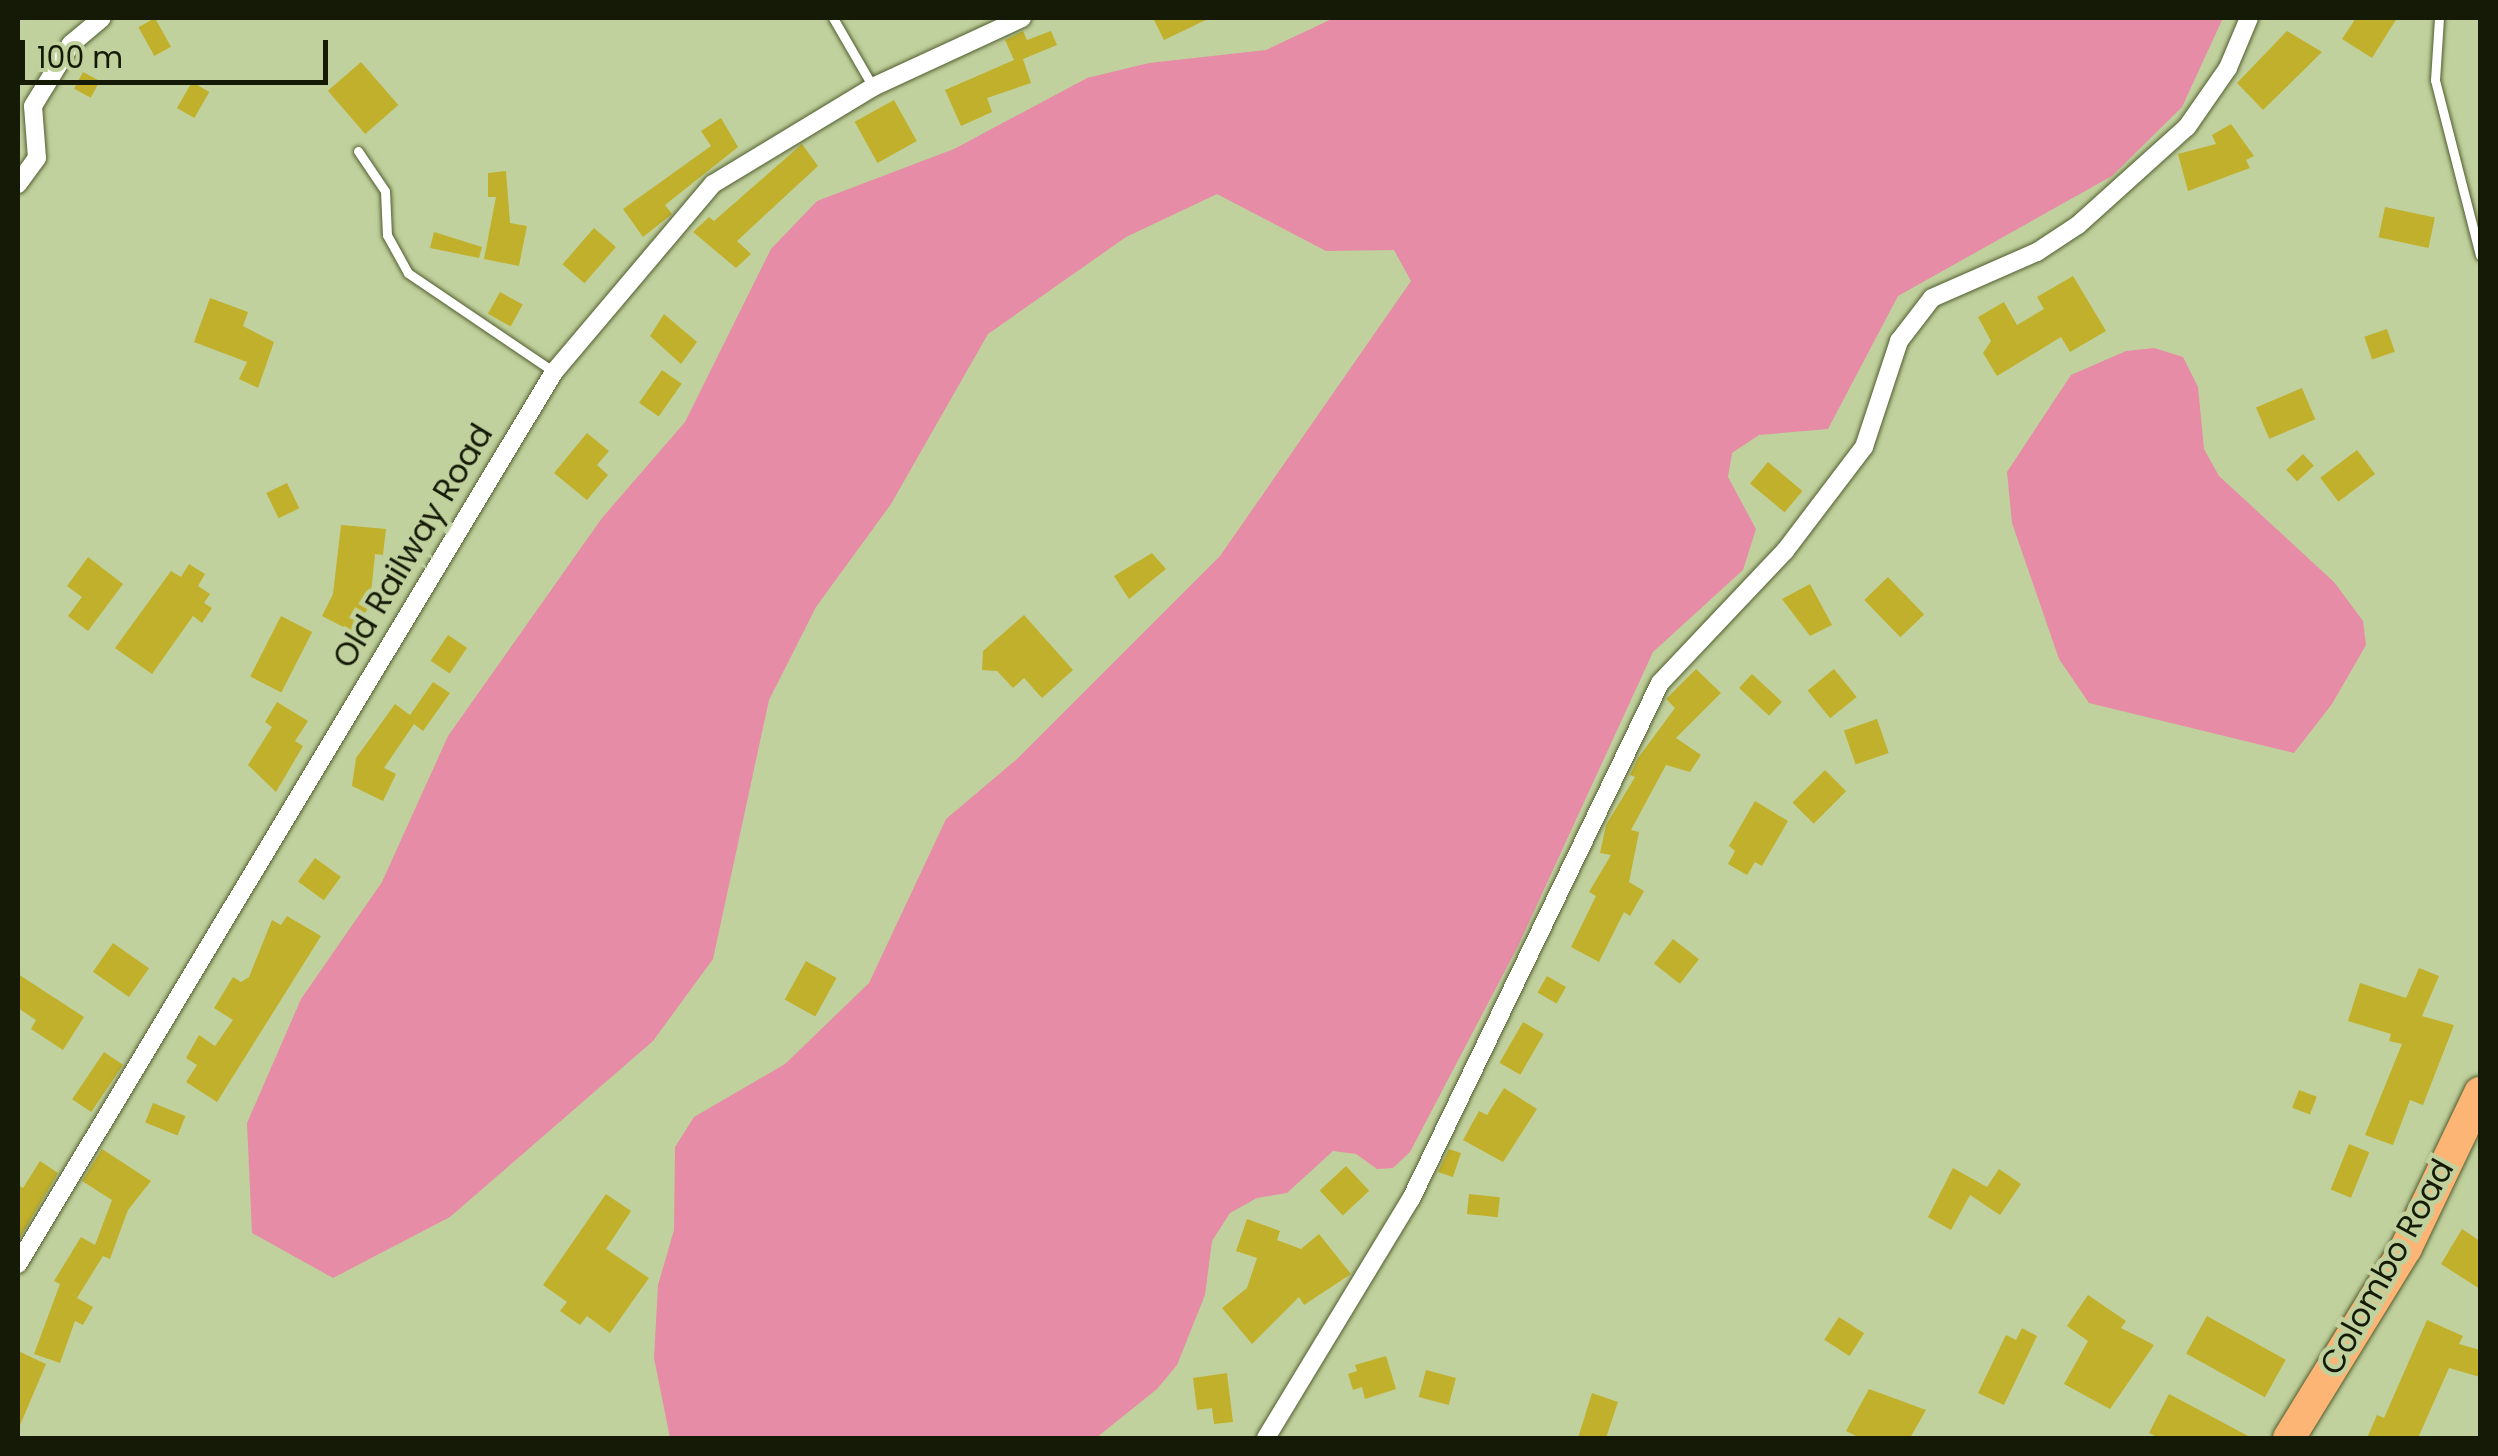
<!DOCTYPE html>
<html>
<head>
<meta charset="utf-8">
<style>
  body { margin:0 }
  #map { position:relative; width:2498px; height:1456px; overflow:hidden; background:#c1d19d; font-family:Poppins,sans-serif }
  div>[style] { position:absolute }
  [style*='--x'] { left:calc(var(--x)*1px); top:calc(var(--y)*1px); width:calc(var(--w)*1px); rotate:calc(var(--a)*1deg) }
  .green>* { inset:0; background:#e68ca6 }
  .building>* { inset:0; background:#c1b02c; transform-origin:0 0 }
  .roads { filter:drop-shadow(0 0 2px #505d2e) drop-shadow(0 0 2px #505d2e) }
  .lane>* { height:9px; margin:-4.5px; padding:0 4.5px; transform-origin:4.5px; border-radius:4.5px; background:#fff }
  .street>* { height:18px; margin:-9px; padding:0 9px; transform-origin:9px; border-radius:9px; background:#fff }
  .highway>* { height:32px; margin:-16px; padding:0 16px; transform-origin:16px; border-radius:16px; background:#fdb575 }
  span { translate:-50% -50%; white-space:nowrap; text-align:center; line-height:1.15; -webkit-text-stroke:9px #c1d19d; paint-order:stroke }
  .street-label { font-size:32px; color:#151a07 }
  .frame { position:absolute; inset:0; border:20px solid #151a07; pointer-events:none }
  .scale { position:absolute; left:20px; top:40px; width:308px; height:45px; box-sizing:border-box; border:5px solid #151a07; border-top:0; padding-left:12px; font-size:30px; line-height:35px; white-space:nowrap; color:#151a07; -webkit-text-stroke:8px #c1d19d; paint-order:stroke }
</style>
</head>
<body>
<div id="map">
  <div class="green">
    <i style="clip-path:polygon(1334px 18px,2223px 18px,2182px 107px,2112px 176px,1898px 296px,1828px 429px,1759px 435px,1732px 453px,1728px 477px,1756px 529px,1743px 570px,1653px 652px,1518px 946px,1410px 1152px,1393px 1168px,1377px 1169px,1356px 1154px,1333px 1151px,1287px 1193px,1257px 1198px,1230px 1213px,1212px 1241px,1205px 1295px,1177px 1365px,1157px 1389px,1096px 1438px,670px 1438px,654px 1358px,658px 1285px,674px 1230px,675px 1147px,694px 1117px,785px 1064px,869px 983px,946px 819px,1017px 759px,1220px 556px,1411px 281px,1394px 250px,1326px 251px,1217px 194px,1126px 237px,988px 334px,891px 504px,816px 607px,769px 700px,713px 959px,653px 1041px,450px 1217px,333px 1278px,252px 1233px,247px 1123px,301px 999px,382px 882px,448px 736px,602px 518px,685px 422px,771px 249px,817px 201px,954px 149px,1087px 78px,1149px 63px,1266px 50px)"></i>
    <i style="clip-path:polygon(2154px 348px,2183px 357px,2198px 387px,2204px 449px,2219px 476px,2334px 582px,2363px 621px,2366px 645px,2332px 704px,2294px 753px,2089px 703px,2059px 659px,2012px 523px,2007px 472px,2071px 375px,2126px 351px)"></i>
  </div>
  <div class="building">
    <i style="left:155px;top:18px;width:33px;height:19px;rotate:61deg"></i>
    <i style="clip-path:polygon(1153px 18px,1210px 18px,1164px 40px)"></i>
    <i style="clip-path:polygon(2356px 18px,2397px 18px,2372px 58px,2342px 39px)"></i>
    <i style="clip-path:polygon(1023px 31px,1027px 40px,1051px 31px,1057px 45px,1023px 59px,1031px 83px,987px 98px,992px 112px,961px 126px,945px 90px,1014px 60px,1005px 40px)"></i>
    <i style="clip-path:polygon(2287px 31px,2322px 52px,2263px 110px,2237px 83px)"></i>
    <i style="left:361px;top:62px;width:57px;height:44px;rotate:49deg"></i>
    <i style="left:83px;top:72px;width:19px;height:19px;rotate:28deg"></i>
    <i style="left:192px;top:82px;width:20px;height:30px;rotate:30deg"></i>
    <i style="left:894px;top:100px;width:47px;height:45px;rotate:61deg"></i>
    <i style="clip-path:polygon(721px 118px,738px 147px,665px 205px,672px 214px,643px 237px,623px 209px,711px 146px,701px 131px)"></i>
    <i style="clip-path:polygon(2231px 124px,2254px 156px,2246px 160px,2250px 168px,2188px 191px,2178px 154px,2216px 144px,2212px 135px)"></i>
    <i style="clip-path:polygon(802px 144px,818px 166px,737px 241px,751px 254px,736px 268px,693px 232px,709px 217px,714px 221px)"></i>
    <i style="clip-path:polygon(506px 171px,510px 223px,527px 226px,519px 266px,484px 259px,496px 197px,488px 197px,488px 173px)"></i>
    <i style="left:2385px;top:207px;width:51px;height:31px;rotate:12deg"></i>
    <i style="left:594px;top:228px;width:29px;height:48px;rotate:41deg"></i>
    <i style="clip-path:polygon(434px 232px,482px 247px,479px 258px,430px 248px)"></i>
    <i style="clip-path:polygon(2073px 276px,2106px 331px,2070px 352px,2061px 337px,1997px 376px,1983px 353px,1991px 341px,1978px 317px,2004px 302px,2017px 325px,2044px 309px,2037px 297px)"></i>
    <i style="left:500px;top:292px;width:26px;height:25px;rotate:29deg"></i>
    <i style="clip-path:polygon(210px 298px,248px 312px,243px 326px,274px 342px,258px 388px,239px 379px,247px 362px,194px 342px)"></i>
    <i style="clip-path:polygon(664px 314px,697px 342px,681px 364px,650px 336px)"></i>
    <i style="left:2387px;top:329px;width:24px;height:24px;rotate:71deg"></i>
    <i style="left:662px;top:370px;width:24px;height:40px;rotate:35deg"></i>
    <i style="left:2302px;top:388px;width:34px;height:50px;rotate:67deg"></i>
    <i style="clip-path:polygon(587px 433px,609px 451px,597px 465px,608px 475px,587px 500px,554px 473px)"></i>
    <i style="left:2357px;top:450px;width:30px;height:46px;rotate:53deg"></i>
    <i style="left:2303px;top:454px;width:16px;height:23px;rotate:47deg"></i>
    <i style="left:1768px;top:462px;width:45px;height:28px;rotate:40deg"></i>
    <i style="left:287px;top:483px;width:28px;height:23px;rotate:64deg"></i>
    <i style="clip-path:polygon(341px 525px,386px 529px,383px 555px,375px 554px,370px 604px,355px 633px,322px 616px,333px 594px)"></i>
    <i style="clip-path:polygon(1152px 553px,1166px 569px,1129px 599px,1114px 576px)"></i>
    <i style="clip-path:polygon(88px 557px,123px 584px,88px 631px,68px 616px,82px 597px,67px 586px)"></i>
    <i style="clip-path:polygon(189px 564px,205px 574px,198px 586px,210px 594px,204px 603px,212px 608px,202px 623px,193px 616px,152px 674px,115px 648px,171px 571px,181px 577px)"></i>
    <i style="left:1888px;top:577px;width:52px;height:33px;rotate:46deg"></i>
    <i style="clip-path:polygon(1810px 584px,1832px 625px,1810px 636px,1782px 599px)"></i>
    <i style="clip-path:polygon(1024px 615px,1073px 670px,1042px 698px,1024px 678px,1013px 688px,997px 671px,982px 670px,983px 651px)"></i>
    <i style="left:281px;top:616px;width:35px;height:68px;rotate:27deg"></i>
    <i style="left:448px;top:635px;width:23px;height:31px;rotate:34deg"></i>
    <i style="clip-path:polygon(1696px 669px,1721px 693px,1676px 738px,1701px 755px,1690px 772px,1666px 765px,1631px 830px,1639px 832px,1629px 882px,1644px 891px,1630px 916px,1624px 912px,1599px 962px,1571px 947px,1596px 896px,1589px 892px,1611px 855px,1600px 853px,1606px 825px,1635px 777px,1630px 775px,1638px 758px,1675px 708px,1666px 699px)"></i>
    <i style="left:1834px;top:669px;width:36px;height:34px;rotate:51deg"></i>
    <i style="left:1752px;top:674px;width:41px;height:19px;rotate:43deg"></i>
    <i style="clip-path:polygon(433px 682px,450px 693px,423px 731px,414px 724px,384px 768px,396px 774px,383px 801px,352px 786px,356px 758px,395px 704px,410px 715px)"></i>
    <i style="clip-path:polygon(277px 702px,308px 721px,295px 741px,303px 746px,276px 792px,248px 765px,272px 727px,265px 722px)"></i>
    <i style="left:1877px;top:719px;width:36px;height:35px;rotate:71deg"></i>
    <i style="left:1825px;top:770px;width:30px;height:46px;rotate:45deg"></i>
    <i style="clip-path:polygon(1755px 801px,1788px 821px,1762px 866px,1755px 862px,1747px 875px,1728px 864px,1735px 851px,1729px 846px)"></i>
    <i style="left:315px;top:858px;width:32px;height:29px;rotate:36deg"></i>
    <i style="clip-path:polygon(287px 916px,321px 936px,217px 1102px,186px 1082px,197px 1065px,186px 1058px,199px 1035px,215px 1046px,233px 1020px,214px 1008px,233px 977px,241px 982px,249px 977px,272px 920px,281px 925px)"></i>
    <i style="left:1673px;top:939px;width:33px;height:31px;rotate:38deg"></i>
    <i style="left:113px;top:943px;width:44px;height:35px;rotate:35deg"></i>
    <i style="left:806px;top:961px;width:35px;height:44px;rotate:29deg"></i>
    <i style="clip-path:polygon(2419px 968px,2439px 976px,2422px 1016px,2454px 1025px,2423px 1105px,2410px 1100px,2393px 1145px,2365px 1135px,2402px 1044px,2389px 1041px,2391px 1034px,2348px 1021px,2360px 983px,2406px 998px)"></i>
    <i style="clip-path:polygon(18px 974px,84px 1017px,63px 1050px,31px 1029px,36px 1020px,18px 1008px)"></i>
    <i style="left:1547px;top:976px;width:22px;height:19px;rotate:30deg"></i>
    <i style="left:1523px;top:1022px;width:24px;height:47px;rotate:30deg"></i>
    <i style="left:104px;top:1052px;width:23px;height:57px;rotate:34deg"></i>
    <i style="clip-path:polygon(1504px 1088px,1537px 1109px,1503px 1162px,1463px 1140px,1479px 1111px,1487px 1115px)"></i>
    <i style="left:2299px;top:1090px;width:19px;height:19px;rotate:21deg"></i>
    <i style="left:153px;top:1103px;width:35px;height:21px;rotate:22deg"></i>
    <i style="left:2349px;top:1144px;width:22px;height:49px;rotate:22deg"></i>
    <i style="clip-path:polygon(102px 1149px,151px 1181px,128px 1210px,110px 1259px,103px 1256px,77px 1298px,93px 1307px,83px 1325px,75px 1321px,60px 1363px,34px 1354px,60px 1284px,54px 1281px,81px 1237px,95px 1245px,112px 1200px,82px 1181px)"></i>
    <i style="clip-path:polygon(1449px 1149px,1461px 1153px,1453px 1177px,1438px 1172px)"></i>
    <i style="clip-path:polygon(40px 1161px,58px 1173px,18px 1241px,18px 1185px,23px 1188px)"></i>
    <i style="left:1346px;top:1166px;width:34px;height:36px;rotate:47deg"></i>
    <i style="clip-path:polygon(1953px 1168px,1987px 1187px,1999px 1169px,2021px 1184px,2000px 1215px,1970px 1195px,1951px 1230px,1928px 1217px)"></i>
    <i style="clip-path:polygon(606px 1194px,631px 1211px,606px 1249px,649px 1278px,610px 1333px,587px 1316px,580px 1325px,560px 1311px,567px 1302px,543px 1285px)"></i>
    <i style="left:1469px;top:1194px;width:31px;height:20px;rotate:6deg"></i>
    <i style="clip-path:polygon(1247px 1219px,1280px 1231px,1277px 1240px,1301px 1249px,1319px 1234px,1351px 1274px,1304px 1305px,1299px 1297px,1252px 1344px,1222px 1308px,1247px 1288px,1257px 1258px,1236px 1251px)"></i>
    <i style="clip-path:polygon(2462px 1229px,2480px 1241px,2480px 1289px,2441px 1264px)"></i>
    <i style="clip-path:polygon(2088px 1295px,2126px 1321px,2121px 1328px,2154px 1345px,2110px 1409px,2064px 1384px,2088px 1341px,2067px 1326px)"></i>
    <i style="left:2207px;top:1316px;width:90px;height:43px;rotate:29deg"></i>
    <i style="left:1839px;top:1317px;width:30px;height:27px;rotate:33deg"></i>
    <i style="clip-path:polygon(2427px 1320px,2463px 1336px,2459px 1344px,2480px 1350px,2480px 1377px,2449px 1368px,2418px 1438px,2367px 1438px,2377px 1415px,2384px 1418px)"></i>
    <i style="clip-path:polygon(2022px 1328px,2037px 1336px,2004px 1405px,1978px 1393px,2006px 1335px,2016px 1340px)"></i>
    <i style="clip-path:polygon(18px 1351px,46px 1364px,18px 1430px)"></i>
    <i style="clip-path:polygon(1386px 1356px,1396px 1389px,1365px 1399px,1362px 1387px,1353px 1390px,1348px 1374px,1357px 1371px,1355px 1365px)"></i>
    <i style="left:1426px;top:1370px;width:31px;height:28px;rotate:15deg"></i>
    <i style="clip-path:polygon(1227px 1373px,1233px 1422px,1214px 1424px,1212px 1408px,1197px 1410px,1193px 1378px)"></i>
    <i style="clip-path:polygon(1869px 1389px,1926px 1410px,1910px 1438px,1860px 1438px,1846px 1431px)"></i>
    <i style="clip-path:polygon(1592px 1393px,1618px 1402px,1606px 1438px,1578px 1438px)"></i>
    <i style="clip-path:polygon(2169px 1394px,2252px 1438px,2159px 1438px,2149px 1433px)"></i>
  </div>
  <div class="roads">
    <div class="lane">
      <i style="--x:833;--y:18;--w:80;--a:59.9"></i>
      <i style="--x:2439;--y:18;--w:62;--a:93.7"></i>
      <i style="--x:2435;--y:80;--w:181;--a:75.6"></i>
      <i style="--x:358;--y:151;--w:48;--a:56"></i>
      <i style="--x:385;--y:191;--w:44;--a:87.4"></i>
      <i style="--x:387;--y:235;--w:43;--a:61.1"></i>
      <i style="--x:408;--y:273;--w:176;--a:34.1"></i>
    </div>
    <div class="street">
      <i style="--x:18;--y:184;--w:32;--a:-54"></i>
      <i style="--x:37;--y:158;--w:52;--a:-94.4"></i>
      <i style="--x:33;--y:106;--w:73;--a:-58.5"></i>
      <i style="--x:71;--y:44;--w:40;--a:-40"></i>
      <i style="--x:18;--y:1264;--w:1041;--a:-59"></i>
      <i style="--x:554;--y:372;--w:246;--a:-49.8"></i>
      <i style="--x:713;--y:184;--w:187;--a:-31.2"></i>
      <i style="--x:873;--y:87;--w:164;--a:-24.8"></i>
      <i style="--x:1266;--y:1438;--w:280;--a:-58.8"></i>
      <i style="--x:1411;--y:1199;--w:573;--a:-64.24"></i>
      <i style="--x:1660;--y:683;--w:182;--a:-46.6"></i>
      <i style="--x:1785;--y:551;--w:131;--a:-52.8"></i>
      <i style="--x:1864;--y:447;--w:112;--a:-71.7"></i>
      <i style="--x:1899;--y:341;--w:54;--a:-52.5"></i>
      <i style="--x:1932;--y:298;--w:115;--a:-23.7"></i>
      <i style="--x:2037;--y:252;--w:49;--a:-33.4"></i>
      <i style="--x:2078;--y:225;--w:147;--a:-42"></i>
      <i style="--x:2187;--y:127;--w:72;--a:-55.2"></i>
      <i style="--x:2228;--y:68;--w:54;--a:-67.2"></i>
    </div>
    <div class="highway">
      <i style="--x:2289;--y:1438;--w:223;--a:-58.4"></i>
      <i style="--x:2406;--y:1248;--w:172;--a:-64.5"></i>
    </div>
  </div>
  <div class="street-label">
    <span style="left:413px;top:546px;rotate:-59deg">Old Railway Road</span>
    <span style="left:2387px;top:1267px;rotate:-61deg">Colombo Road</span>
  </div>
  <div class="frame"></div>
  <div class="scale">100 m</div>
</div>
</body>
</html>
